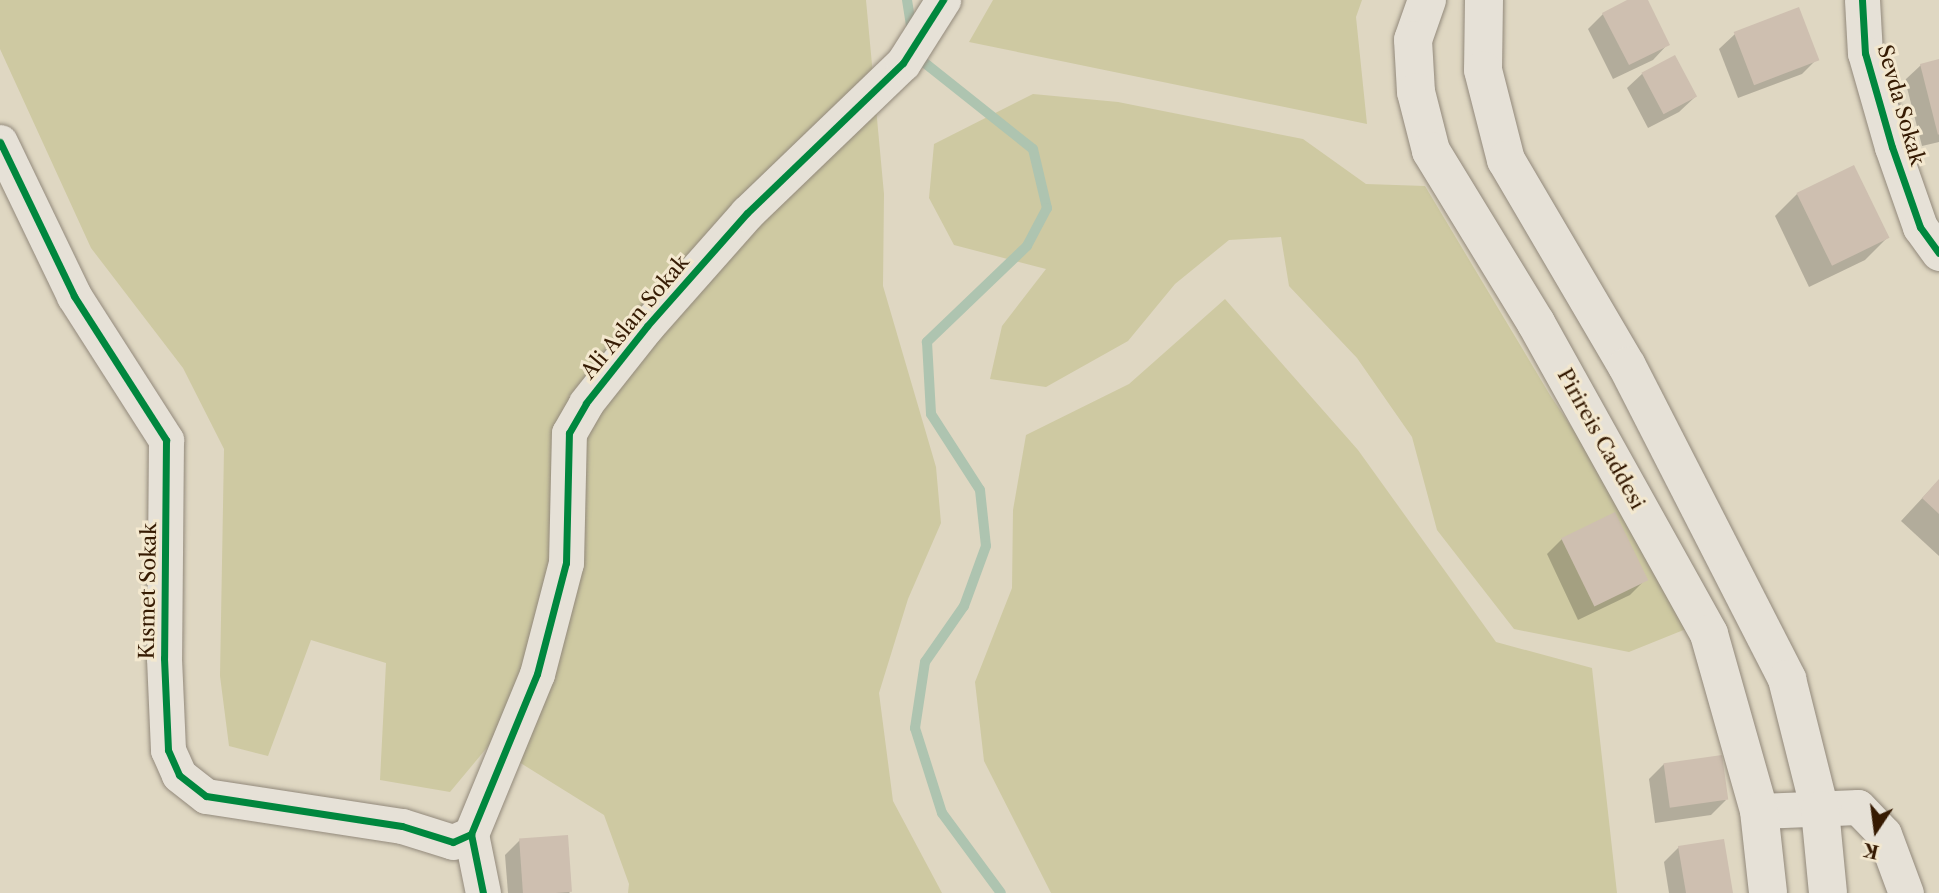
<!DOCTYPE html>
<html>
<head>
<meta charset="utf-8">
<style>
  body { margin:0 }
  #map { position:relative; width:1939px; height:893px; overflow:hidden; background:#dfd7c2; font-family:"Libre Caslon Text",serif }
  div>[style] { position:absolute }
  [style*='--x'] { left:calc(var(--x)*1px); top:calc(var(--y)*1px); width:calc(var(--w)*1px); rotate:calc(var(--a)*1deg) }
  .green>* { inset:0; background:#cec9a2 }
  .shadow>* { inset:0; background:#0003 }
  .stream>* { height:10px; margin:-5px; padding:0 5px; transform-origin:5px; border-radius:5px; background:#aec4b0 }
  .building>* { inset:0; background:#cebfb0; transform-origin:0 0 }
  .roads { filter:drop-shadow(0 0 2px #92897b) drop-shadow(0 0 2px #92897b) }
  .street>* { height:35px; margin:-17.5px; padding:0 17.5px; transform-origin:17.5px; border-radius:17.5px; background:#e6e1d7 }
  .secondary>* { height:38px; margin:-19px; padding:0 19px; transform-origin:19px; border-radius:19px; background:#e6e1d7 }
  .cycleway>* { height:7px; margin:-3.5px; padding:0 3.5px; transform-origin:3.5px; border-radius:3.5px; background:#00873e }
  span { translate:-50% -50%; white-space:nowrap; text-align:center; line-height:1.15; -webkit-text-stroke:6px #f3e8cf; paint-order:stroke }
  .street-label { font-size:21px; color:#361b03 }
  .north { position:absolute; left:1841px; top:795px; width:70px; height:70px; -webkit-text-stroke:5px #f3e8cf; paint-order:stroke; rotate:193deg; font-size:19px; font-weight:700; line-height:28px; text-align:center; color:#361b03 }
  .north::after { content:''; display:block; margin:auto; width:24px; height:32px; background:#361b03; clip-path:polygon(50% 0,100% 100%,50% 72%,0 100%) }
</style>
</head>
<body>
<div id="map">
  <div class="green">
    <i style="clip-path:polygon(0 0,866px 0,884px 194px,883px 286px,936px 467px,941px 523px,908px 599px,879px 693px,893px 801px,942px 893px,628px 893px,629px 884px,604px 815px,490px 744px,450px 792px,380px 780px,386px 663px,311px 640px,268px 756px,229px 746px,220px 676px,224px 449px,183px 368px,91px 248px,0 49px)"></i>
    <i style="clip-path:polygon(993px 0,1362px 0,1356px 17px,1367px 124px,969px 42px)"></i>
    <i style="clip-path:polygon(1033px 94px,1118px 102px,1303px 139px,1366px 184px,1425px 186px,1550px 395px,1668px 571px,1686px 629px,1629px 652px,1514px 629px,1437px 530px,1412px 437px,1357px 358px,1289px 286px,1281px 237px,1229px 240px,1175px 284px,1128px 341px,1046px 387px,990px 379px,1002px 326px,1046px 269px,954px 245px,929px 198px,934px 144px)"></i>
    <i style="clip-path:polygon(1225px 299px,1358px 450px,1496px 642px,1592px 668px,1617px 893px,1051px 893px,984px 761px,975px 682px,1012px 588px,1013px 510px,1026px 435px,1129px 384px)"></i>
  </div>
  <div class="shadow">
    <i style="clip-path:polygon(1631px 0,1646px 0,1668px 44px,1653px 60px,1613px 79px,1588px 29px,1603px 14px)"></i>
    <i style="clip-path:polygon(1735px 34px,1817px 59px,1802px 74px,1738px 98px,1719px 49px)"></i>
    <i style="clip-path:polygon(1939px 60px,1939px 142px,1922px 146px,1905px 80px,1921px 65px)"></i>
    <i style="clip-path:polygon(1643px 73px,1695px 97px,1679px 112px,1648px 128px,1627px 88px)"></i>
    <i style="clip-path:polygon(1797px 194px,1887px 238px,1865px 260px,1809px 287px,1775px 216px)"></i>
    <i style="clip-path:polygon(1939px 480px,1939px 556px,1901px 521px)"></i>
    <i style="clip-path:polygon(1614px 514px,1645px 580px,1630px 595px,1578px 620px,1547px 554px,1562px 539px)"></i>
    <i style="clip-path:polygon(1664px 764px,1726px 800px,1711px 815px,1655px 823px,1649px 779px)"></i>
    <i style="clip-path:polygon(520px 840px,570px 892px,569px 893px,508px 893px,505px 855px)"></i>
    <i style="clip-path:polygon(1679px 847px,1731px 893px,1669px 893px,1664px 862px)"></i>
  </div>
  <div class="stream">
    <i style="--x:907;--y:0;--w:31;--a:81"></i>
    <i style="--x:916;--y:56;--w:149;--a:38.5"></i>
    <i style="--x:1033;--y:149;--w:61;--a:76.7"></i>
    <i style="--x:1047;--y:208;--w:43;--a:117.8"></i>
    <i style="--x:1027;--y:246;--w:139;--a:136.2"></i>
    <i style="--x:927;--y:342;--w:72;--a:86.8"></i>
    <i style="--x:931;--y:414;--w:90;--a:57.2"></i>
    <i style="--x:980;--y:490;--w:56;--a:83.9"></i>
    <i style="--x:986;--y:546;--w:64;--a:110.1"></i>
    <i style="--x:964;--y:606;--w:68;--a:124.9"></i>
    <i style="--x:925;--y:662;--w:67;--a:98.6"></i>
    <i style="--x:915;--y:728;--w:89;--a:72.4"></i>
    <i style="--x:942;--y:813;--w:99;--a:53.6"></i>
  </div>
  <div class="building">
    <i style="clip-path:polygon(1627px 0,1648px 0,1670px 45px,1629px 65px,1602px 13px)"></i>
    <i style="left:1799px;top:7px;width:57px;height:70px;rotate:69deg"></i>
    <i style="left:1675px;top:55px;width:47px;height:38px;rotate:62deg"></i>
    <i style="clip-path:polygon(1939px 59px,1939px 134px,1938px 135px,1920px 64px)"></i>
    <i style="left:1854px;top:165px;width:81px;height:64px;rotate:64deg"></i>
    <i style="clip-path:polygon(1939px 479px,1939px 514px,1922px 498px)"></i>
    <i style="left:1615px;top:512px;width:76px;height:60px;rotate:64deg"></i>
    <i style="left:1722px;top:755px;width:45px;height:59px;rotate:82deg"></i>
    <i style="left:568px;top:835px;width:57px;height:49px;rotate:86deg"></i>
    <i style="clip-path:polygon(1724px 839px,1733px 893px,1686px 893px,1678px 846px)"></i>
  </div>
  <div class="roads">
    <div class="street">
      <i style="--x:1862;--y:0;--w:53;--a:86.8"></i>
      <i style="--x:1865;--y:53;--w:98;--a:74"></i>
      <i style="--x:1892;--y:147;--w:85;--a:70.7"></i>
      <i style="--x:1920;--y:227;--w:32;--a:54"></i>
      <i style="--x:0;--y:142;--w:171;--a:64.3"></i>
      <i style="--x:74;--y:296;--w:171;--a:57.4"></i>
      <i style="--x:166;--y:440;--w:218;--a:90.5"></i>
      <i style="--x:164;--y:658;--w:92;--a:87.5"></i>
      <i style="--x:168;--y:750;--w:27;--a:66"></i>
      <i style="--x:179;--y:775;--w:34;--a:38"></i>
      <i style="--x:206;--y:796;--w:198;--a:8.7"></i>
      <i style="--x:402;--y:826;--w:53;--a:17.4"></i>
      <i style="--x:453;--y:842;--w:20;--a:-24"></i>
      <i style="--x:1759;--y:811;--w:99;--a:-2.3"></i>
      <i style="--x:1858;--y:807;--w:37;--a:46"></i>
      <i style="--x:1884;--y:834;--w:63;--a:69.6"></i>
      <i style="--x:483;--y:893;--w:60;--a:-101.5"></i>
      <i style="--x:471;--y:834;--w:173;--a:-67.6"></i>
      <i style="--x:537;--y:674;--w:115;--a:-75.4"></i>
      <i style="--x:566;--y:563;--w:130;--a:-88.7"></i>
      <i style="--x:569;--y:433;--w:34;--a:-60"></i>
      <i style="--x:586;--y:403;--w:98;--a:-51.6"></i>
      <i style="--x:647;--y:326;--w:151;--a:-48.5"></i>
      <i style="--x:747;--y:213;--w:216;--a:-43.9"></i>
      <i style="--x:903;--y:63;--w:75;--a:-57.6"></i>
    </div>
    <div class="secondary">
      <i style="--x:1427;--y:0;--w:42;--a:109.3"></i>
      <i style="--x:1413;--y:40;--w:52;--a:86.7"></i>
      <i style="--x:1416;--y:92;--w:61;--a:75.7"></i>
      <i style="--x:1431;--y:151;--w:202;--a:58.6"></i>
      <i style="--x:1536;--y:323;--w:356;--a:60.9"></i>
      <i style="--x:1709;--y:634;--w:184;--a:74.2"></i>
      <i style="--x:1759;--y:811;--w:82;--a:83.7"></i>
      <i style="--x:1484;--y:0;--w:70;--a:90.8"></i>
      <i style="--x:1483;--y:70;--w:93;--a:75.7"></i>
      <i style="--x:1506;--y:160;--w:239;--a:59.6"></i>
      <i style="--x:1627;--y:366;--w:352;--a:62.9"></i>
      <i style="--x:1787;--y:679;--w:135;--a:75.9"></i>
      <i style="--x:1820;--y:810;--w:83;--a:84.5"></i>
    </div>
  </div>
  <div class="cycleway">
    <i style="--x:1862;--y:0;--w:53;--a:86.8"></i>
    <i style="--x:1865;--y:53;--w:98;--a:74"></i>
    <i style="--x:1892;--y:147;--w:85;--a:70.7"></i>
    <i style="--x:1920;--y:227;--w:32;--a:54"></i>
    <i style="--x:0;--y:142;--w:171;--a:64.3"></i>
    <i style="--x:74;--y:296;--w:171;--a:57.4"></i>
    <i style="--x:166;--y:440;--w:218;--a:90.5"></i>
    <i style="--x:164;--y:658;--w:92;--a:87.5"></i>
    <i style="--x:168;--y:750;--w:27;--a:66"></i>
    <i style="--x:179;--y:775;--w:34;--a:38"></i>
    <i style="--x:206;--y:796;--w:198;--a:8.7"></i>
    <i style="--x:402;--y:826;--w:53;--a:17.4"></i>
    <i style="--x:453;--y:842;--w:20;--a:-24"></i>
    <i style="--x:483;--y:893;--w:60;--a:-101.5"></i>
    <i style="--x:471;--y:834;--w:173;--a:-67.6"></i>
    <i style="--x:537;--y:674;--w:115;--a:-75.4"></i>
    <i style="--x:566;--y:563;--w:130;--a:-88.7"></i>
    <i style="--x:569;--y:433;--w:34;--a:-60"></i>
    <i style="--x:586;--y:403;--w:98;--a:-51.6"></i>
    <i style="--x:647;--y:326;--w:151;--a:-48.5"></i>
    <i style="--x:747;--y:213;--w:216;--a:-43.9"></i>
    <i style="--x:903;--y:63;--w:75;--a:-57.6"></i>
  </div>
  <div class="street-label">
    <span style="left:1901px;top:105px;rotate:74deg">Sevda Sokak</span>
    <span style="left:635px;top:317px;rotate:-50deg">Ali Aslan Sokak</span>
    <span style="left:1601px;top:439px;rotate:61deg">Pirireis Caddesi</span>
    <span style="left:148px;top:591px;rotate:-89deg">Kısmet Sokak</span>
  </div>
  <div class="north">K</div>
</div>
</body>
</html>
